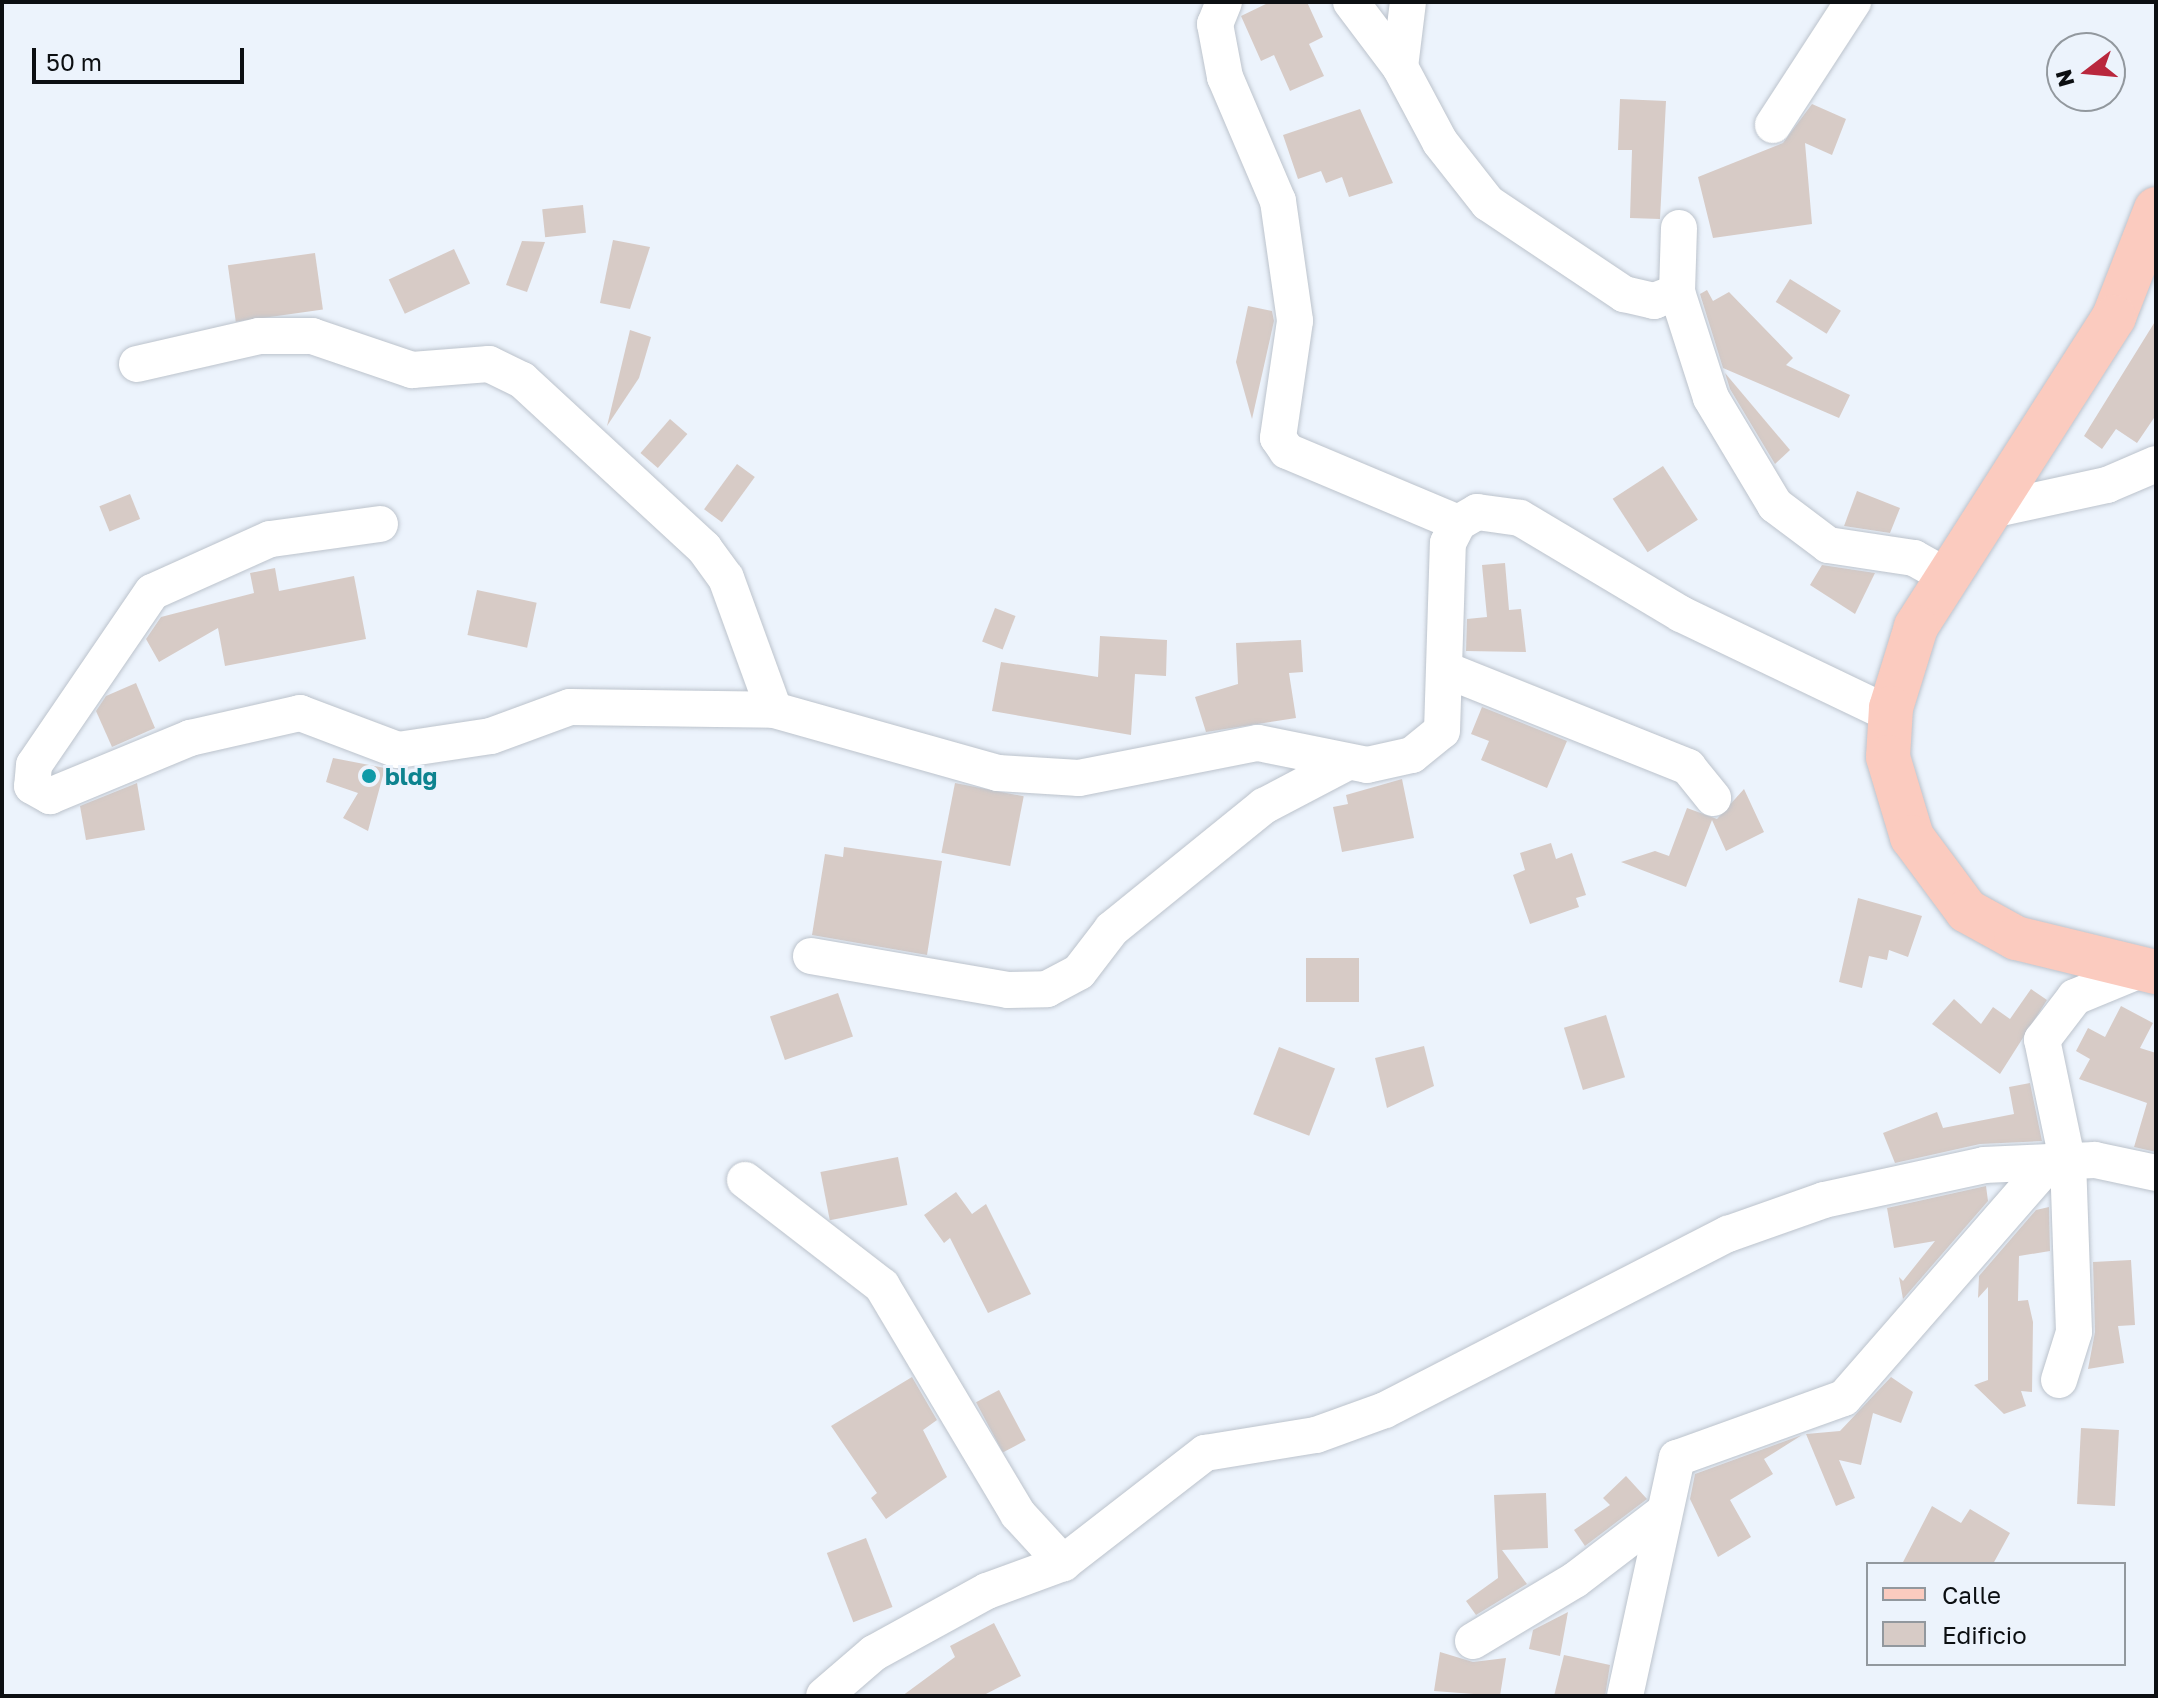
<!DOCTYPE html>
<html>
<head>
<meta charset="utf-8">
<style>
  body { margin:0 }
  #map { position:relative; width:2158px; height:1698px; overflow:hidden; background:#ecf3fc; font-family:"Golos Text",sans-serif }
  div>[style] { position:absolute }
  [style*='--x'] { left:calc(var(--x)*1px); top:calc(var(--y)*1px); width:calc(var(--w)*1px); rotate:calc(var(--a)*1deg) }
  .building>* { inset:0; background:#d7cbc6; transform-origin:0 0 }
  .roads { filter:drop-shadow(0 0 2px #bcc3cc) drop-shadow(0 0 2px #bcc3cc) }
  .minor>* { height:36px; margin:-18px; padding:0 18px; transform-origin:18px; border-radius:18px; background:#fff }
  .major>* { height:44px; margin:-22px; padding:0 22px; transform-origin:22px; border-radius:22px; background:#fbcbbf }
  .dots>* { width:22px; height:22px; translate:-50% -50%; box-sizing:border-box; border:4px solid #ecf3fc; border-radius:50% }
  span { translate:-50% -50%; white-space:nowrap; text-align:center; line-height:1.15; -webkit-text-stroke:6px #ecf3fc; paint-order:stroke }
  .culture-label { font-size:24px; color:#0d838f; font-weight:700 }
  .left { translate:0 -50%; text-align:left }
  .frame { position:absolute; inset:0; border:4px solid #0c0f12; pointer-events:none }
  .legend { position:absolute; left:1866px; top:1562px; width:260px; height:104px; box-sizing:border-box; background:#ecf3fc; border:2px solid #92989e; margin:0; padding:10px 14px; list-style:none; font-size:24px; color:#0c0f12 }
  .legend li { display:flex; align-items:center; gap:16px; height:40px }
  .legend b { width:40px; border:2px solid #92989e }
  .north { position:absolute; left:2046px; top:32px; width:80px; height:80px; box-sizing:border-box; background:#ecf3fc; border:2px solid #92989e; border-radius:50%; rotate:254deg; font-size:22px; font-weight:700; line-height:32px; text-align:center; color:#0c0f12 }
  .north::after { content:''; display:block; margin:auto; width:28px; height:36px; background:#b9273d; clip-path:polygon(50% 0,100% 100%,50% 72%,0 100%) }
  .scale { position:absolute; left:32px; top:48px; width:212px; height:36px; box-sizing:border-box; border:4px solid #0c0f12; border-top:0; padding-left:10px; font-size:24px; line-height:28px; white-space:nowrap; color:#0c0f12; -webkit-text-stroke:6px #ecf3fc; paint-order:stroke }
</style>
</head>
<body>
<div id="map">
  <div class="building">
    <i style="clip-path:polygon(1270px 2px,1307px 2px,1323px 37px,1309px 44px,1324px 76px,1290px 91px,1274px 55px,1261px 61px,1241px 16px)"></i>
    <i style="clip-path:polygon(1620px 99px,1666px 101px,1660px 219px,1630px 218px,1632px 150px,1618px 150px)"></i>
    <i style="clip-path:polygon(1812px 104px,1846px 119px,1832px 155px,1805px 143px,1812px 224px,1713px 238px,1698px 177px,1783px 143px)"></i>
    <i style="clip-path:polygon(1360px 109px,1393px 183px,1349px 197px,1342px 177px,1326px 183px,1321px 171px,1298px 179px,1283px 135px)"></i>
    <i style="left:583px;top:205px;width:28px;height:41px;rotate:84deg"></i>
    <i style="clip-path:polygon(613px 240px,650px 247px,630px 309px,600px 303px)"></i>
    <i style="clip-path:polygon(522px 241px,545px 242px,527px 292px,506px 285px)"></i>
    <i style="left:454px;top:249px;width:38px;height:72px;rotate:65deg"></i>
    <i style="left:315px;top:253px;width:57px;height:88px;rotate:82deg"></i>
    <i style="left:1790px;top:279px;width:60px;height:27px;rotate:32deg"></i>
    <i style="clip-path:polygon(1707px 290px,1713px 301px,1729px 292px,1793px 358px,1786px 365px,1850px 395px,1839px 418px,1723px 368px,1700px 294px)"></i>
    <i style="clip-path:polygon(1248px 306px,1272px 311px,1274px 321px,1252px 419px,1236px 362px)"></i>
    <i style="clip-path:polygon(2156px 320px,2156px 415px,2137px 443px,2116px 429px,2102px 449px,2084px 436px)"></i>
    <i style="clip-path:polygon(630px 330px,651px 337px,639px 378px,607px 426px)"></i>
    <i style="clip-path:polygon(1725px 373px,1790px 450px,1775px 464px,1730px 389px)"></i>
    <i style="left:670px;top:419px;width:23px;height:45px;rotate:41deg"></i>
    <i style="left:737px;top:464px;width:22px;height:56px;rotate:36deg"></i>
    <i style="left:1663px;top:466px;width:64px;height:60px;rotate:57deg"></i>
    <i style="clip-path:polygon(1857px 491px,1900px 508px,1890px 533px,1844px 526px)"></i>
    <i style="left:130px;top:494px;width:27px;height:33px;rotate:68deg"></i>
    <i style="clip-path:polygon(1505px 563px,1509px 610px,1521px 609px,1526px 652px,1466px 651px,1467px 619px,1487px 617px,1482px 565px)"></i>
    <i style="clip-path:polygon(1822px 565px,1875px 573px,1855px 614px,1810px 585px)"></i>
    <i style="clip-path:polygon(275px 568px,279px 591px,354px 576px,366px 639px,225px 666px,218px 628px,159px 662px,146px 639px,161px 617px,254px 593px,250px 573px)"></i>
    <i style="left:477px;top:590px;width:61px;height:46px;rotate:12deg"></i>
    <i style="left:995px;top:608px;width:22px;height:36px;rotate:21deg"></i>
    <i style="clip-path:polygon(1100px 636px,1167px 640px,1166px 676px,1135px 674px,1131px 735px,992px 711px,1001px 662px,1098px 677px)"></i>
    <i style="clip-path:polygon(1301px 640px,1303px 672px,1289px 673px,1296px 718px,1206px 732px,1195px 697px,1238px 684px,1236px 643px)"></i>
    <i style="clip-path:polygon(136px 683px,155px 728px,112px 747px,96px 711px,106px 696px)"></i>
    <i style="clip-path:polygon(1482px 707px,1567px 741px,1547px 788px,1481px 760px,1489px 741px,1471px 734px)"></i>
    <i style="clip-path:polygon(333px 758px,385px 768px,368px 831px,343px 818px,358px 793px,326px 782px)"></i>
    <i style="clip-path:polygon(1402px 779px,1414px 838px,1342px 852px,1333px 807px,1348px 804px,1346px 795px)"></i>
    <i style="clip-path:polygon(137px 783px,145px 830px,86px 840px,80px 806px)"></i>
    <i style="left:955px;top:783px;width:70px;height:71px;rotate:11deg"></i>
    <i style="clip-path:polygon(1744px 789px,1764px 832px,1726px 851px,1712px 820px,1686px 887px,1621px 862px,1655px 851px,1669px 856px,1687px 808px,1717px 819px)"></i>
    <i style="clip-path:polygon(1551px 843px,1556px 859px,1572px 853px,1586px 895px,1576px 898px,1579px 907px,1530px 924px,1513px 875px,1525px 870px,1520px 853px)"></i>
    <i style="clip-path:polygon(844px 847px,942px 861px,927px 955px,812px 935px,825px 854px,843px 857px)"></i>
    <i style="clip-path:polygon(1858px 898px,1922px 916px,1908px 957px,1889px 950px,1887px 960px,1869px 956px,1862px 988px,1839px 982px)"></i>
    <i style="left:1359px;top:958px;width:44px;height:53px;rotate:90deg"></i>
    <i style="clip-path:polygon(2031px 989px,2047px 1000px,2000px 1074px,1932px 1024px,1954px 999px,1981px 1024px,1993px 1007px,2010px 1019px)"></i>
    <i style="left:838px;top:993px;width:46px;height:72px;rotate:71deg"></i>
    <i style="clip-path:polygon(2121px 1006px,2153px 1023px,2140px 1048px,2156px 1053px,2156px 1152px,2134px 1147px,2147px 1103px,2079px 1079px,2090px 1059px,2076px 1051px,2088px 1028px,2105px 1037px)"></i>
    <i style="left:1606px;top:1015px;width:65px;height:44px;rotate:73deg"></i>
    <i style="clip-path:polygon(1424px 1046px,1434px 1086px,1387px 1108px,1375px 1058px)"></i>
    <i style="left:1279px;top:1047px;width:60px;height:72px;rotate:21deg"></i>
    <i style="clip-path:polygon(2030px 1083px,2042px 1141px,1980px 1144px,1895px 1163px,1883px 1133px,1937px 1112px,1943px 1128px,2014px 1114px,2009px 1087px)"></i>
    <i style="left:898px;top:1157px;width:49px;height:79px;rotate:79deg"></i>
    <i style="clip-path:polygon(1986px 1186px,1988px 1201px,1903px 1299px,1899px 1277px,1903px 1281px,1935px 1241px,1894px 1248px,1887px 1208px)"></i>
    <i style="clip-path:polygon(956px 1192px,972px 1214px,986px 1204px,1031px 1294px,988px 1313px,950px 1238px,944px 1243px,924px 1215px)"></i>
    <i style="clip-path:polygon(2049px 1207px,2050px 1251px,2019px 1256px,2018px 1301px,2028px 1300px,2033px 1322px,2032px 1392px,2021px 1391px,2026px 1406px,2004px 1414px,1974px 1385px,1988px 1380px,1988px 1287px,1978px 1298px,1979px 1276px,2036px 1210px)"></i>
    <i style="clip-path:polygon(2131px 1260px,2135px 1325px,2118px 1326px,2124px 1363px,2088px 1369px,2095px 1332px,2093px 1262px)"></i>
    <i style="clip-path:polygon(912px 1377px,937px 1420px,923px 1430px,947px 1477px,886px 1519px,871px 1498px,877px 1493px,831px 1426px)"></i>
    <i style="clip-path:polygon(1891px 1377px,1913px 1392px,1901px 1423px,1873px 1413px,1861px 1465px,1839px 1460px,1855px 1498px,1836px 1506px,1806px 1434px,1840px 1431px)"></i>
    <i style="left:999px;top:1390px;width:57px;height:26px;rotate:62deg"></i>
    <i style="left:2081px;top:1428px;width:38px;height:76px;rotate:3deg"></i>
    <i style="clip-path:polygon(1802px 1435px,1764px 1459px,1773px 1474px,1730px 1500px,1751px 1537px,1718px 1557px,1690px 1499px,1695px 1474px)"></i>
    <i style="clip-path:polygon(1626px 1476px,1647px 1499px,1585px 1546px,1574px 1530px,1610px 1505px,1603px 1498px)"></i>
    <i style="clip-path:polygon(1546px 1493px,1548px 1548px,1502px 1550px,1527px 1584px,1476px 1615px,1466px 1601px,1498px 1578px,1494px 1495px)"></i>
    <i style="clip-path:polygon(1932px 1506px,1961px 1523px,1970px 1509px,2010px 1533px,1993px 1564px,1902px 1564px)"></i>
    <i style="left:866px;top:1538px;width:74px;height:42px;rotate:69deg"></i>
    <i style="clip-path:polygon(1568px 1612px,1560px 1656px,1529px 1649px,1533px 1630px)"></i>
    <i style="clip-path:polygon(994px 1623px,1021px 1676px,982px 1696px,902px 1696px,955px 1657px,950px 1646px)"></i>
    <i style="clip-path:polygon(1440px 1652px,1473px 1662px,1506px 1658px,1500px 1696px,1434px 1691px)"></i>
    <i style="clip-path:polygon(1564px 1655px,1610px 1665px,1605px 1696px,1554px 1696px)"></i>
  </div>
  <div class="roads">
    <div class="minor">
      <i style="--x:1224;--y:2;--w:24;--a:112"></i>
      <i style="--x:1215;--y:24;--w:54;--a:79.3"></i>
      <i style="--x:1225;--y:77;--w:135;--a:66.9"></i>
      <i style="--x:1278;--y:201;--w:121;--a:81.9"></i>
      <i style="--x:1295;--y:321;--w:118;--a:98.3"></i>
      <i style="--x:1278;--y:438;--w:16;--a:55"></i>
      <i style="--x:1287;--y:451;--w:186;--a:22.8"></i>
      <i style="--x:1351;--y:2;--w:81;--a:53"></i>
      <i style="--x:1400;--y:67;--w:85;--a:61.9"></i>
      <i style="--x:1440;--y:142;--w:78;--a:51.8"></i>
      <i style="--x:1488;--y:203;--w:164;--a:33.8"></i>
      <i style="--x:1624;--y:294;--w:31;--a:13"></i>
      <i style="--x:1654;--y:301;--w:25;--a:-21"></i>
      <i style="--x:1400;--y:67;--w:65;--a:-83"></i>
      <i style="--x:1773;--y:125;--w:147;--a:-57"></i>
      <i style="--x:1679;--y:228;--w:64;--a:91.8"></i>
      <i style="--x:1677;--y:292;--w:111;--a:72.2"></i>
      <i style="--x:1711;--y:398;--w:125;--a:59.1"></i>
      <i style="--x:1775;--y:505;--w:66;--a:37"></i>
      <i style="--x:1828;--y:545;--w:87;--a:8.6"></i>
      <i style="--x:1914;--y:558;--w:39;--a:29"></i>
      <i style="--x:137;--y:364;--w:125;--a:-12.9"></i>
      <i style="--x:259;--y:336;--w:53;--a:0"></i>
      <i style="--x:312;--y:336;--w:106;--a:18.8"></i>
      <i style="--x:412;--y:370;--w:77;--a:-4.5"></i>
      <i style="--x:489;--y:364;--w:37;--a:26"></i>
      <i style="--x:522;--y:380;--w:248;--a:42.7"></i>
      <i style="--x:704;--y:548;--w:37;--a:54"></i>
      <i style="--x:726;--y:578;--w:140;--a:70"></i>
      <i style="--x:1992;--y:510;--w:118;--a:-12.3"></i>
      <i style="--x:2107;--y:485;--w:53;--a:-23.2"></i>
      <i style="--x:380;--y:524;--w:111;--a:172.2"></i>
      <i style="--x:270;--y:539;--w:129;--a:155.8"></i>
      <i style="--x:152;--y:592;--w:209;--a:124.3"></i>
      <i style="--x:34;--y:765;--w:21;--a:95"></i>
      <i style="--x:32;--y:786;--w:21;--a:29"></i>
      <i style="--x:50;--y:796;--w:152;--a:-22.5"></i>
      <i style="--x:190;--y:738;--w:113;--a:-12.8"></i>
      <i style="--x:300;--y:713;--w:105;--a:20.7"></i>
      <i style="--x:398;--y:750;--w:94;--a:-8.6"></i>
      <i style="--x:491;--y:736;--w:84;--a:-20.2"></i>
      <i style="--x:570;--y:707;--w:204;--a:0.8"></i>
      <i style="--x:774;--y:710;--w:233;--a:15.7"></i>
      <i style="--x:998;--y:773;--w:81;--a:3.5"></i>
      <i style="--x:1079;--y:778;--w:182;--a:-11.1"></i>
      <i style="--x:1258;--y:743;--w:111;--a:11.4"></i>
      <i style="--x:1367;--y:765;--w:46;--a:-12.5"></i>
      <i style="--x:1412;--y:755;--w:38;--a:-39"></i>
      <i style="--x:1442;--y:731;--w:188;--a:-88.2"></i>
      <i style="--x:1448;--y:543;--w:22;--a:-63"></i>
      <i style="--x:1458;--y:523;--w:22;--a:-30"></i>
      <i style="--x:1477;--y:512;--w:43;--a:7.9"></i>
      <i style="--x:1520;--y:518;--w:187;--a:30.8"></i>
      <i style="--x:1681;--y:614;--w:234;--a:25.6"></i>
      <i style="--x:1446;--y:670;--w:261;--a:21.8"></i>
      <i style="--x:1688;--y:767;--w:40;--a:51"></i>
      <i style="--x:811;--y:956;--w:200;--a:9.8"></i>
      <i style="--x:1008;--y:990;--w:39;--a:-1"></i>
      <i style="--x:1047;--y:989;--w:36;--a:-28"></i>
      <i style="--x:1079;--y:972;--w:54;--a:-52.5"></i>
      <i style="--x:1112;--y:929;--w:196;--a:-39"></i>
      <i style="--x:1264;--y:806;--w:90;--a:-27.7"></i>
      <i style="--x:745;--y:1180;--w:173;--a:37.7"></i>
      <i style="--x:882;--y:1286;--w:265;--a:59.2"></i>
      <i style="--x:1018;--y:1514;--w:67;--a:47.4"></i>
      <i style="--x:2059;--y:1380;--w:50;--a:-72.6"></i>
      <i style="--x:2074;--y:1332;--w:168;--a:-92"></i>
      <i style="--x:2068;--y:1164;--w:127;--a:-101.8"></i>
      <i style="--x:2042;--y:1040;--w:54;--a:-52.5"></i>
      <i style="--x:2075;--y:997;--w:74;--a:-22.4"></i>
      <i style="--x:1473;--y:1641;--w:119;--a:-30.9"></i>
      <i style="--x:1575;--y:1580;--w:112;--a:-37.4"></i>
      <i style="--x:824;--y:1696;--w:66;--a:-40.7"></i>
      <i style="--x:874;--y:1653;--w:129;--a:-28.8"></i>
      <i style="--x:987;--y:1591;--w:81;--a:-20.2"></i>
      <i style="--x:1063;--y:1563;--w:180;--a:-37.8"></i>
      <i style="--x:1205;--y:1453;--w:112;--a:-9.2"></i>
      <i style="--x:1316;--y:1435;--w:73;--a:-19.9"></i>
      <i style="--x:1385;--y:1410;--w:386;--a:-27.2"></i>
      <i style="--x:1728;--y:1234;--w:102;--a:-19.5"></i>
      <i style="--x:1824;--y:1200;--w:164;--a:-12.3"></i>
      <i style="--x:1984;--y:1165;--w:66;--a:-2.6"></i>
      <i style="--x:1625;--y:1696;--w:244;--a:-77.7"></i>
      <i style="--x:1677;--y:1458;--w:177;--a:-19.8"></i>
      <i style="--x:1844;--y:1398;--w:313;--a:-48.9"></i>
      <i style="--x:2050;--y:1162;--w:45;--a:-2.5"></i>
      <i style="--x:2095;--y:1160;--w:62;--a:12"></i>
    </div>
    <div class="major">
      <i style="--x:2156;--y:209;--w:116;--a:111.3"></i>
      <i style="--x:2114;--y:317;--w:368;--a:122.6"></i>
      <i style="--x:1916;--y:627;--w:85;--a:107.2"></i>
      <i style="--x:1891;--y:708;--w:49;--a:93.5"></i>
      <i style="--x:1888;--y:757;--w:84;--a:73.3"></i>
      <i style="--x:1912;--y:837;--w:92;--a:53.4"></i>
      <i style="--x:1967;--y:911;--w:56;--a:28.9"></i>
      <i style="--x:2016;--y:938;--w:144;--a:13.7"></i>
    </div>
  </div>
  <div class="dots">
    <i style="left:369px;top:776px;background:#0f9aa8"></i>
  </div>
  <div class="culture-label">
    <span class="left" style="left:385px;top:776px">bldg</span>
  </div>
  <div class="frame"></div>
  <ul class="legend">
  <li><b style="height:10px;background:#fbcbbf"></b>Calle</li>
  <li><b style="height:22px;background:#d7cbc6"></b>Edificio</li>
  </ul>
  <div class="north">N</div>
  <div class="scale">50 m</div>
</div>
</body>
</html>
